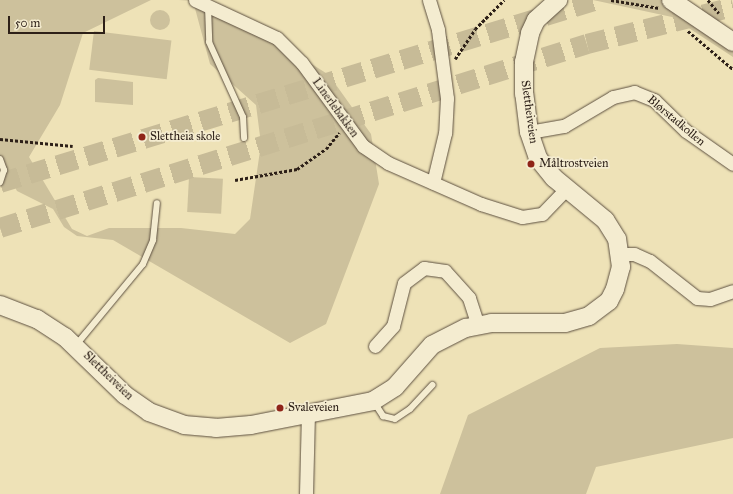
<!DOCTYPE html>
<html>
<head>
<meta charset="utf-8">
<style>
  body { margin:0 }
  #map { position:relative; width:733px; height:494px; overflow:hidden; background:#eee2b7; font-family:"IM FELL Great Primer",serif }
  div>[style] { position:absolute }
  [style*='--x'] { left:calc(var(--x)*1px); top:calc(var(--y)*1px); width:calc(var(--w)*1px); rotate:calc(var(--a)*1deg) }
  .green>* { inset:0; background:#cdc19c; transform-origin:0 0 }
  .round { border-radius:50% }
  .primary-tunnel>* { height:20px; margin-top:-10px; transform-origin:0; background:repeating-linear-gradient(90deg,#c7bb97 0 20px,transparent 0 30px) }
  .path>* { height:2.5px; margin-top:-1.25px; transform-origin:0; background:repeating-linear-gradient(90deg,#2d2018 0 3px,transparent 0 5px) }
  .roads { filter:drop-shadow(0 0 1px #5d5040) drop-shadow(0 0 1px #5d5040) }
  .lane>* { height:6px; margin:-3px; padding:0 3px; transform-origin:3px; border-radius:3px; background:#f4ecd0 }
  .street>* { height:13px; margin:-6.5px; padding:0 6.5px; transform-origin:6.5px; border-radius:6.5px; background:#f4ecd0 }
  .secondary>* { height:18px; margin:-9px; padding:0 9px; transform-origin:9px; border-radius:9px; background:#f4ecd0 }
  .dots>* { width:11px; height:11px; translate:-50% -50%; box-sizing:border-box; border:2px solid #f4ecd0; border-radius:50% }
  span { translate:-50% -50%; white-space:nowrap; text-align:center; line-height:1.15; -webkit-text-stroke:3.5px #f4ecd0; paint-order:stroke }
  .street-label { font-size:12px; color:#2d2018 }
  .poi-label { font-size:12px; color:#2d2018 }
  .left { translate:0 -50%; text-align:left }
  .scale { position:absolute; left:8px; top:16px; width:97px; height:18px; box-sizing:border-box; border:2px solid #2d2018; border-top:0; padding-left:5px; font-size:12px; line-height:14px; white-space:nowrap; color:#2d2018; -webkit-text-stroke:3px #f4ecd0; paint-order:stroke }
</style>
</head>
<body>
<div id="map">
  <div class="green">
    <i style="clip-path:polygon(0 0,151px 0,83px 33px,60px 105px,29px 157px,72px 229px,87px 236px,109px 228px,181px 228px,235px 234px,250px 219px,261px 144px,256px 105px,210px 64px,193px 1px,179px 0,196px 0,263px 33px,329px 75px,371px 134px,379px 184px,326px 324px,290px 343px,113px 240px,77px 236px,64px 227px,53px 209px,17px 191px,0 159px)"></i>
    <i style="clip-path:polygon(593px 0,680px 0,733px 41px,733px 57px,672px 17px)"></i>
    <i class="round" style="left:150px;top:10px;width:20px;height:20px"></i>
    <i style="left:94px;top:31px;width:78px;height:39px;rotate:7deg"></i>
    <i style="clip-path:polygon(98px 78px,133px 82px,133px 105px,95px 102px,95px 80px)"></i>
    <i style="left:189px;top:177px;width:34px;height:35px;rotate:3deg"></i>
    <i style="clip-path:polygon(677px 344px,733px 348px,733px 438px,596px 467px,586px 494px,440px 494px,468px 415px,600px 348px)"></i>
  </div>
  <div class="primary-tunnel">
    <i style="--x:0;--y:183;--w:625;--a:-17.02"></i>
    <i style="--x:0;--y:228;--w:615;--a:-17.4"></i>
    <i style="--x:587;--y:44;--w:151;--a:-14.2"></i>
  </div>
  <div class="path">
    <i style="--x:611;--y:0;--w:49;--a:9.5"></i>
    <i style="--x:708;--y:0;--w:17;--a:50"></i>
    <i style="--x:688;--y:31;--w:59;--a:40.2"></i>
    <i style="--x:455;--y:59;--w:36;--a:-56"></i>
    <i style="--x:475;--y:29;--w:41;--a:-45"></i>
    <i style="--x:0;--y:139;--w:73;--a:5.5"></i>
    <i style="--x:235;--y:180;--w:63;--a:-10.1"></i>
    <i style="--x:297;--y:169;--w:35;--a:-35"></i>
    <i style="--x:326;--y:149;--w:21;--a:-51"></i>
  </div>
  <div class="roads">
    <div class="lane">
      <i style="--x:208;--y:6;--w:36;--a:88"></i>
      <i style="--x:209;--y:42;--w:82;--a:65.6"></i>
      <i style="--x:243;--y:117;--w:21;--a:87"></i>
      <i style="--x:0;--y:159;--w:12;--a:70"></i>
      <i style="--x:4;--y:170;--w:13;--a:108"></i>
      <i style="--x:76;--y:345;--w:105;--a:-50.4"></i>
      <i style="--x:143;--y:264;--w:26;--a:-67"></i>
      <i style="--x:153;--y:240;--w:37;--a:-84"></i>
      <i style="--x:374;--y:402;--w:17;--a:57"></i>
      <i style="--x:383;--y:416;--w:12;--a:14"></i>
      <i style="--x:395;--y:419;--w:18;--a:-34"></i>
      <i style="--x:410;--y:409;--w:33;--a:-47"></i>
    </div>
    <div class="street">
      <i style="--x:195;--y:0;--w:90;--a:24.9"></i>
      <i style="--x:277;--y:38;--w:35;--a:45"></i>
      <i style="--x:302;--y:63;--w:103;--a:53.7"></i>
      <i style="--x:363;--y:146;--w:30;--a:34"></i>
      <i style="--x:388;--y:163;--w:102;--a:23.8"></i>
      <i style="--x:481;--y:204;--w:43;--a:17.6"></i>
      <i style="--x:522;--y:217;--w:20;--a:-9"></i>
      <i style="--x:542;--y:214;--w:36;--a:-46"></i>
      <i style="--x:429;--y:0;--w:31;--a:73"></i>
      <i style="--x:438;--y:30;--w:69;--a:82.5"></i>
      <i style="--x:447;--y:98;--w:35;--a:93"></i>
      <i style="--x:445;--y:133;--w:51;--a:103.5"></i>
      <i style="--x:529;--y:132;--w:36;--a:-10"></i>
      <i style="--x:564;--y:126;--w:57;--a:-30.6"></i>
      <i style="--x:613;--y:97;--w:22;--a:-13"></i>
      <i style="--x:634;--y:92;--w:22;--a:22"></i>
      <i style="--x:654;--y:100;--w:45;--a:44.1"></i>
      <i style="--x:686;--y:131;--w:57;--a:35.1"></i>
      <i style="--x:620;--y:254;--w:14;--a:0"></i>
      <i style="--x:634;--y:254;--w:17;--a:24"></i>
      <i style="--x:650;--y:261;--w:60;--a:38.2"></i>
      <i style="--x:697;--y:298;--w:13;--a:4"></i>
      <i style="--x:710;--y:299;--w:24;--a:-19"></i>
      <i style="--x:375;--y:346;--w:27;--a:-48"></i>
      <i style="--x:393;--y:326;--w:44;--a:-75.7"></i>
      <i style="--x:404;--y:283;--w:25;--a:-37"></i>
      <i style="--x:424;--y:268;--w:21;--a:8"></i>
      <i style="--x:445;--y:271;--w:36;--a:48"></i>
      <i style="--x:469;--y:298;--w:28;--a:72"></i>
      <i style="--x:306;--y:494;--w:80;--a:-88.6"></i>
    </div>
    <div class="secondary">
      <i style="--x:671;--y:0;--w:75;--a:34.1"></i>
      <i style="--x:0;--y:305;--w:40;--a:21"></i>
      <i style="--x:37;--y:319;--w:33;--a:33"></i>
      <i style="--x:65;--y:337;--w:83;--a:44"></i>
      <i style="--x:125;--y:395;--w:29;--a:35"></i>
      <i style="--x:149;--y:412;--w:37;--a:20"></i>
      <i style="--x:184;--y:425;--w:32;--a:5"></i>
      <i style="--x:216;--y:428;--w:35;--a:-5"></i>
      <i style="--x:251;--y:425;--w:124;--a:-11.1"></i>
      <i style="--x:373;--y:401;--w:26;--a:-32"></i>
      <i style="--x:395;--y:387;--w:56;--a:-48.6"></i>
      <i style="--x:432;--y:345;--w:38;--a:-27"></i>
      <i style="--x:466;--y:328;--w:25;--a:-11"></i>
      <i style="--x:491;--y:323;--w:74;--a:0"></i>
      <i style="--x:565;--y:323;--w:25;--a:-16"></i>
      <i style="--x:589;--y:316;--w:25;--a:-37"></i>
      <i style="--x:609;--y:301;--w:13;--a:-63"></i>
      <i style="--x:615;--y:289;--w:23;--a:-75"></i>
      <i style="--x:621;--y:267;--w:28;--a:-98"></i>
      <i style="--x:617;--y:239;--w:22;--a:-122"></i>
      <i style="--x:605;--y:220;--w:66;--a:-140.5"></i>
      <i style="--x:554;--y:178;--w:26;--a:-129"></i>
      <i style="--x:538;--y:158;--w:28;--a:-109"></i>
      <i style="--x:529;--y:132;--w:38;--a:-97"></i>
      <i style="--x:524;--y:94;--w:32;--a:-90"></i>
      <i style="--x:524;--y:62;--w:30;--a:-78"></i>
      <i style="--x:530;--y:33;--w:14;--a:-65"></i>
      <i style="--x:536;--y:20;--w:30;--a:-42"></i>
    </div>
  </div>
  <div class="dots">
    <i style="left:142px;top:137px;background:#8f2418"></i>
    <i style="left:531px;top:164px;background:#8f2418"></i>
    <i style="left:280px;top:408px;background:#8f2418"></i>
  </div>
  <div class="street-label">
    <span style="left:335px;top:108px;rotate:54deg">Linerlebakken</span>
    <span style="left:529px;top:112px;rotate:82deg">Slettheiveien</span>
    <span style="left:676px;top:121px;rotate:40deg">Blørstadkollen</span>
    <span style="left:108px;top:376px;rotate:44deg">Slettheiveien</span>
  </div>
  <div class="poi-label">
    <span class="left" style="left:150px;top:137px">Slettheia skole</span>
    <span class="left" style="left:539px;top:164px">Måltrostveien</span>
    <span class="left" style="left:288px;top:408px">Svaleveien</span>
  </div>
  <div class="scale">50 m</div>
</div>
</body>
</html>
